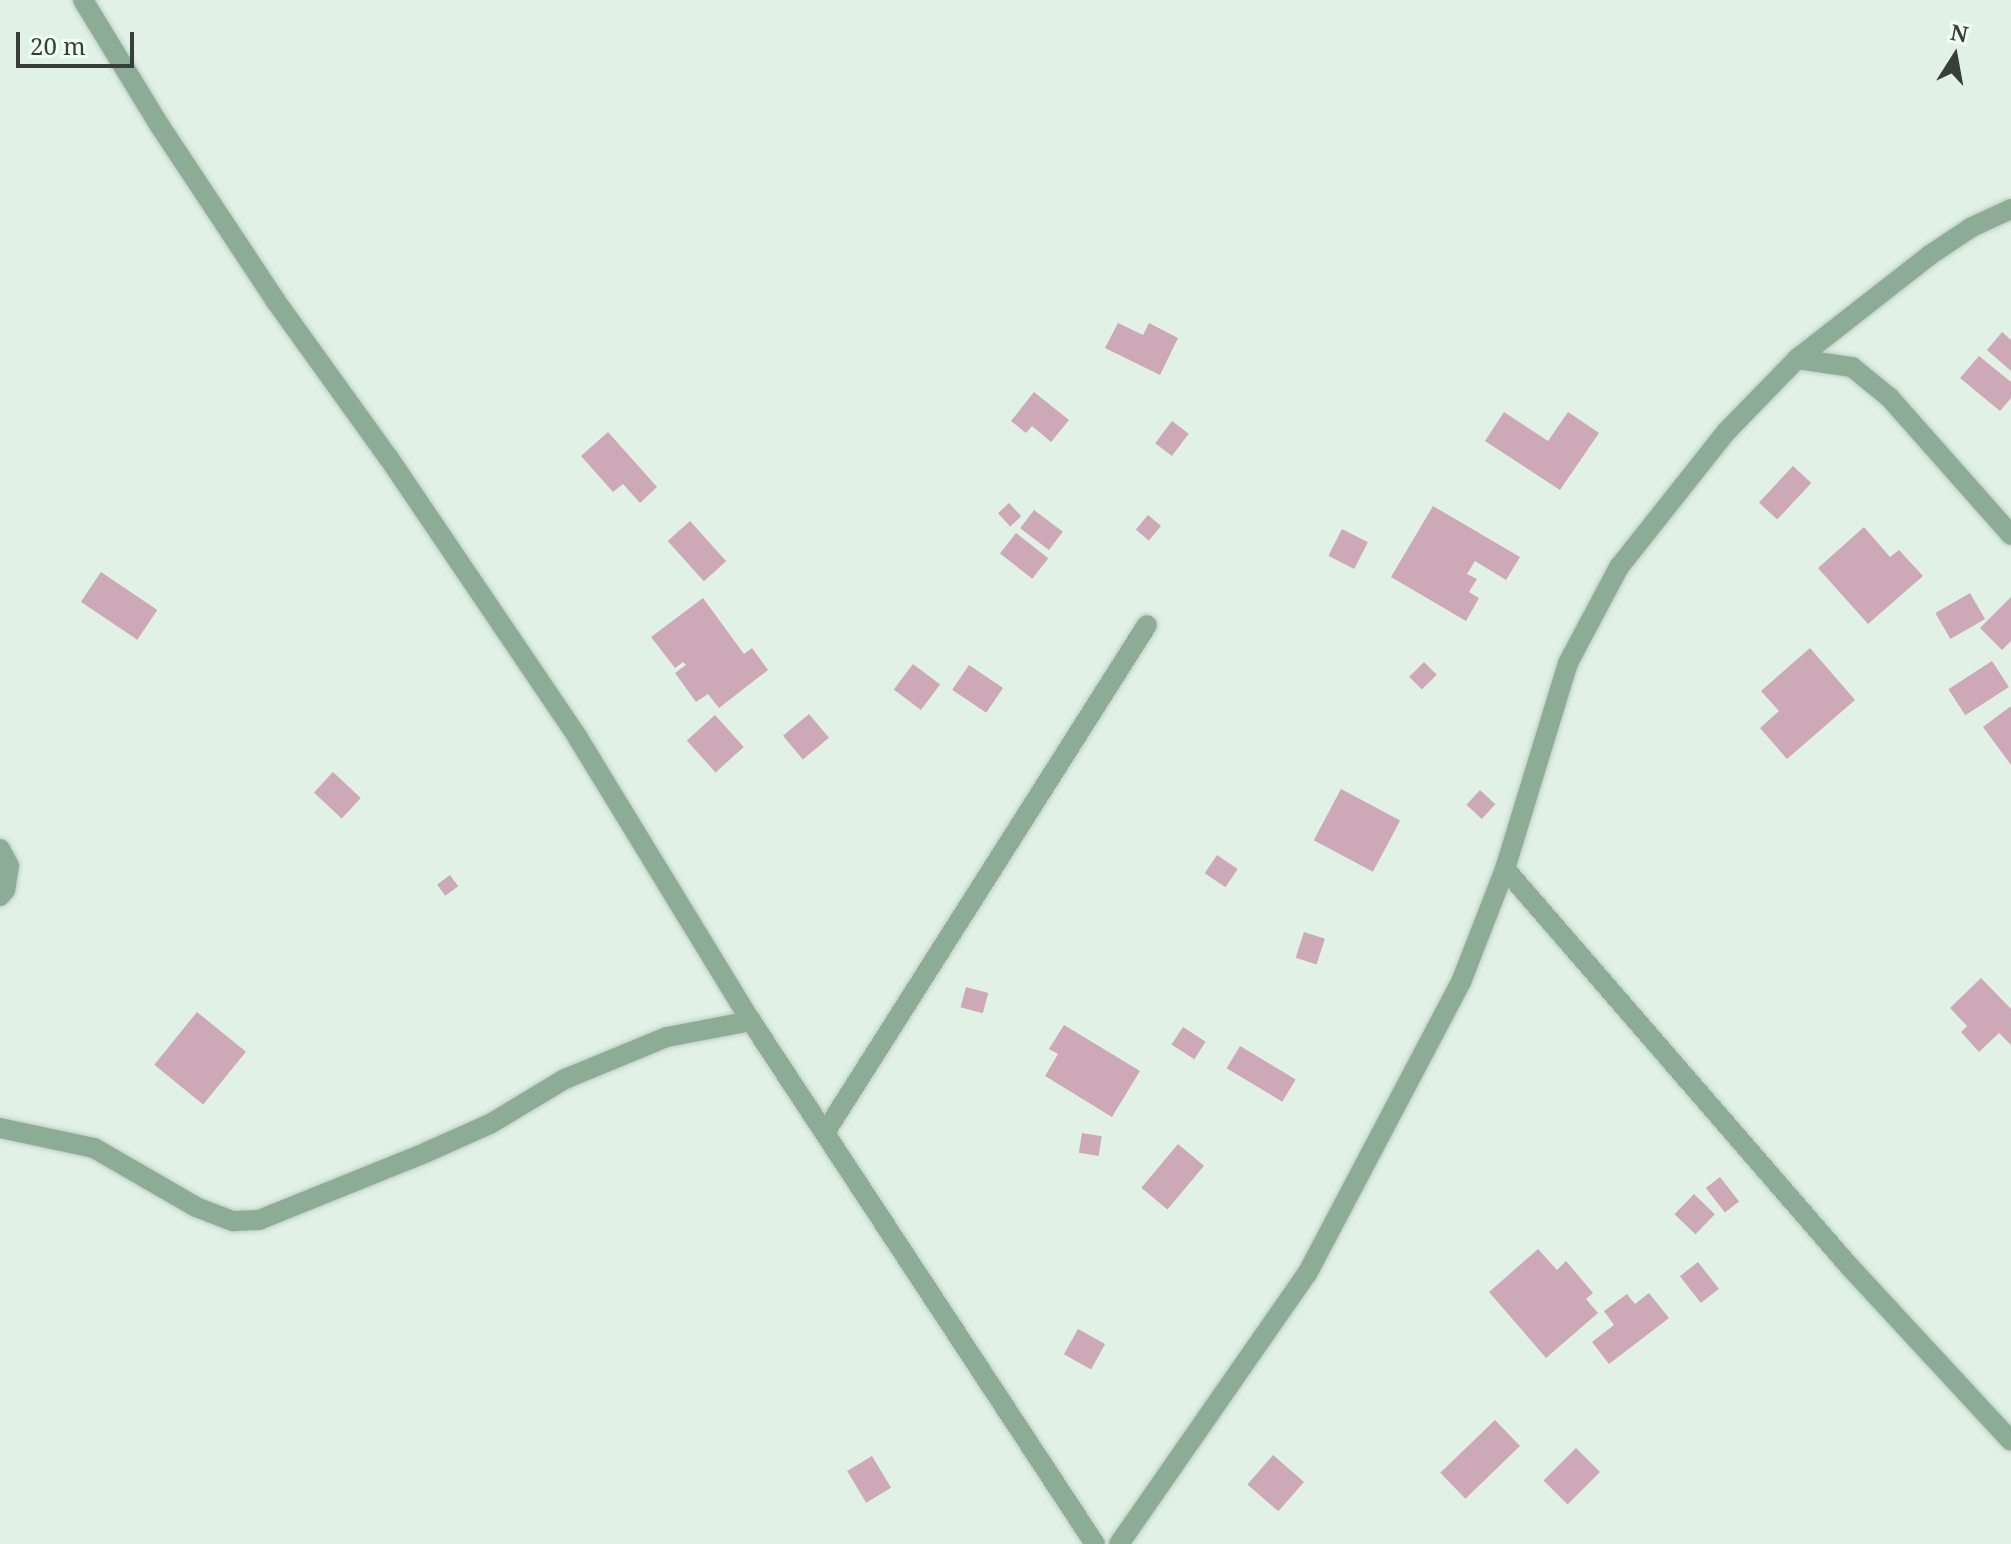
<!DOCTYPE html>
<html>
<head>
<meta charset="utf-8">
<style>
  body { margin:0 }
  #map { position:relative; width:2011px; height:1544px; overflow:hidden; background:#e1f1e6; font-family:"Noto Serif",serif }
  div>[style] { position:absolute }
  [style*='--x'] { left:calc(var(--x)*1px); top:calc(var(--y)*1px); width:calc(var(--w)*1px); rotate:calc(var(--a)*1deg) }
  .building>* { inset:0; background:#cda9b8; transform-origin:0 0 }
  .roads { filter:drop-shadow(0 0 2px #bfcdc4) drop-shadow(0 0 2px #bfcdc4) }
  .street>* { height:20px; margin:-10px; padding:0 10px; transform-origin:10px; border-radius:10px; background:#8cac96 }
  span { translate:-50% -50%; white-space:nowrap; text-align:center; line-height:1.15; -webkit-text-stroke:6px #effff3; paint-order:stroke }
  .north { position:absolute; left:1915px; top:16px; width:80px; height:80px; -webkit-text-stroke:6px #effff3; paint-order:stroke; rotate:11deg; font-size:22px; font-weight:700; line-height:32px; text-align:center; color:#383e3a }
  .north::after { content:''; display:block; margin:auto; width:28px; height:36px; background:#383e3a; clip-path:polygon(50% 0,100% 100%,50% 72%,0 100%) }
  .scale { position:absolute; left:16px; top:32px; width:118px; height:36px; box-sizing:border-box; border:4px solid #383e3a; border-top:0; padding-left:10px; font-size:24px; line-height:28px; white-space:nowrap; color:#383e3a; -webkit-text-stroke:6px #effff3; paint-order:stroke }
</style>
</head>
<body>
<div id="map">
  <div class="building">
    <i style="clip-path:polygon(1118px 323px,1143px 335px,1149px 323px,1178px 338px,1160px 375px,1105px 348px)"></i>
    <i style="clip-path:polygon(2002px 332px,2011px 340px,2011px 371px,1987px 350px)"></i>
    <i style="clip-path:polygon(1979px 356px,2011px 382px,2011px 398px,2000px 411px,1960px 378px)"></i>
    <i style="clip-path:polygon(1034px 392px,1069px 420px,1051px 442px,1032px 426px,1026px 433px,1011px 421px)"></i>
    <i style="clip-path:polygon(1504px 412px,1548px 441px,1568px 412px,1599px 433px,1560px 490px,1485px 441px)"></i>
    <i style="left:1172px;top:421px;width:21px;height:28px;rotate:37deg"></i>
    <i style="clip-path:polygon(608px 432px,657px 487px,640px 503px,623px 484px,613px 492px,581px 456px)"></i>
    <i style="left:1793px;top:466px;width:25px;height:50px;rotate:43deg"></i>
    <i style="left:1009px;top:503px;width:18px;height:15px;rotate:47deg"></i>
    <i style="clip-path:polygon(1433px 506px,1520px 557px,1506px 580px,1475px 561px,1467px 574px,1477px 579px,1469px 592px,1479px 598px,1466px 621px,1391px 577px)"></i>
    <i style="left:1034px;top:510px;width:36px;height:23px;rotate:37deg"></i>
    <i style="left:1148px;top:515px;width:17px;height:19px;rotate:40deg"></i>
    <i style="left:690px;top:521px;width:54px;height:30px;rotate:48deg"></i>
    <i style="clip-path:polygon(1864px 527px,1890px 557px,1899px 550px,1923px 576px,1868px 624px,1818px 568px)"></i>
    <i style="left:1342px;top:529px;width:29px;height:30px;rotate:27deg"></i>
    <i style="left:1016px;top:533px;width:41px;height:26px;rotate:38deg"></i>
    <i style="left:101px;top:572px;width:68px;height:36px;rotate:34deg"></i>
    <i style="left:1970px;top:593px;width:30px;height:40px;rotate:60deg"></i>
    <i style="clip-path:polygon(2011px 597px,2011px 641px,2002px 650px,1980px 628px)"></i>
    <i style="clip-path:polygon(703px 598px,744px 654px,752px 648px,768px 670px,719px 708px,708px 694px,696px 702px,675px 673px,686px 665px,683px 662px,675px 668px,651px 637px)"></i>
    <i style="clip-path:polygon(1810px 648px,1855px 700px,1787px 759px,1760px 728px,1779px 711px,1761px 691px)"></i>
    <i style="left:1992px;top:661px;width:31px;height:52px;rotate:57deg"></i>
    <i style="left:1424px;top:662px;width:18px;height:21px;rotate:45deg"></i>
    <i style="left:913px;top:664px;width:34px;height:32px;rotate:37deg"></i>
    <i style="left:969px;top:665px;width:41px;height:30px;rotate:34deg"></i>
    <i style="clip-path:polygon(2011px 706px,2011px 765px,1983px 727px)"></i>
    <i style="left:809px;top:714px;width:31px;height:34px;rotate:50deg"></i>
    <i style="left:715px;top:715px;width:43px;height:38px;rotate:48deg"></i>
    <i style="left:333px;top:772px;width:38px;height:28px;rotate:43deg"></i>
    <i style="left:1341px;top:789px;width:67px;height:58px;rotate:28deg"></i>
    <i style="left:1480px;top:790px;width:21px;height:20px;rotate:43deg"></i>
    <i style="left:1217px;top:855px;width:25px;height:22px;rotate:34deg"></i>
    <i style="left:450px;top:875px;width:14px;height:16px;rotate:54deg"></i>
    <i style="left:1304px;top:932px;width:22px;height:27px;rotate:18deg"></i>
    <i style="clip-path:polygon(1981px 978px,2011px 1009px,2011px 1045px,1999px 1033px,1979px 1052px,1961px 1032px,1967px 1026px,1950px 1008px)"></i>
    <i style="left:966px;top:987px;width:23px;height:21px;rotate:15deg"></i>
    <i style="left:197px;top:1012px;width:63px;height:68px;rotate:39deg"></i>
    <i style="clip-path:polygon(1064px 1025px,1140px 1071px,1112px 1117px,1045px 1076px,1058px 1054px,1049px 1049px)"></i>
    <i style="left:1183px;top:1027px;width:27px;height:21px;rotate:33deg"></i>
    <i style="left:1240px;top:1046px;width:65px;height:26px;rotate:31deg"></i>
    <i style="left:1082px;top:1133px;width:20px;height:20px;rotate:9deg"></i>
    <i style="left:1178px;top:1144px;width:34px;height:57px;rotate:40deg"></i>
    <i style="left:1720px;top:1177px;width:31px;height:18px;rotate:52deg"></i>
    <i style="left:1694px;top:1194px;width:29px;height:28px;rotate:44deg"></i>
    <i style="clip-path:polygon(1538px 1249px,1557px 1270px,1566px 1261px,1593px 1293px,1586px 1299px,1598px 1313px,1546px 1358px,1489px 1292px)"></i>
    <i style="left:1698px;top:1262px;width:34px;height:23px;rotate:52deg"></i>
    <i style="clip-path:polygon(1649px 1293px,1669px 1318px,1609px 1364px,1592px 1342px,1614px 1325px,1604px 1311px,1627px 1294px,1635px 1304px)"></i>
    <i style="left:1078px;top:1329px;width:31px;height:29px;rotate:29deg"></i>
    <i style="left:1495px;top:1420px;width:36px;height:76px;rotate:46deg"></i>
    <i style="left:1576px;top:1448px;width:34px;height:46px;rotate:45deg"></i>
    <i style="left:1273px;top:1455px;width:41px;height:39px;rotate:41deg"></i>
    <i style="left:872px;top:1456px;width:37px;height:29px;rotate:59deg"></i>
  </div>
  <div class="roads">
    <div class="street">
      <i style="--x:83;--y:0;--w:148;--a:58.6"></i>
      <i style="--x:160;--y:126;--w:209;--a:56.5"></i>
      <i style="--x:275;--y:300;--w:193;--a:54.3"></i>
      <i style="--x:388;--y:457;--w:339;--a:55.9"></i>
      <i style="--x:578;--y:738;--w:332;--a:58.6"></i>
      <i style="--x:751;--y:1021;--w:626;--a:56.67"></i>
      <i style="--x:1797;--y:359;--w:169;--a:-38"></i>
      <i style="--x:1930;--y:255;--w:50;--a:-33.7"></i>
      <i style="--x:1972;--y:227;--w:43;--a:-24.8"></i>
      <i style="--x:0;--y:849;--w:19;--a:62"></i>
      <i style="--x:9;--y:866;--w:24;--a:99"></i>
      <i style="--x:5;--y:890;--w:8;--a:130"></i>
      <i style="--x:1505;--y:869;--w:525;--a:49.09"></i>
      <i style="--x:1849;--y:1266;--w:238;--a:47.2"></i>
      <i style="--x:0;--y:1128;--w:96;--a:12"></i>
      <i style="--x:94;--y:1148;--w:118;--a:30"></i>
      <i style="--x:196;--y:1207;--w:40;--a:21"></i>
      <i style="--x:233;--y:1221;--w:26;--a:-2"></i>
      <i style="--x:259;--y:1220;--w:181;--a:-22"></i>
      <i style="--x:427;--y:1152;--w:69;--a:-24"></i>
      <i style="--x:490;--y:1124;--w:87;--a:-31"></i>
      <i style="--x:565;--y:1079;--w:110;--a:-22.4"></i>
      <i style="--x:667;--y:1037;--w:86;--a:-10.8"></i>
      <i style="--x:826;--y:1131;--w:599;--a:-57.61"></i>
      <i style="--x:1119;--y:1544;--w:329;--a:-55.2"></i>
      <i style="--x:1307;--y:1274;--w:330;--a:-62.2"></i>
      <i style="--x:1461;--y:982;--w:121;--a:-68.7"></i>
      <i style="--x:1505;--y:869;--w:215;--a:-73"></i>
      <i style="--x:1568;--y:663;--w:109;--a:-62"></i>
      <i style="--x:1619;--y:567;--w:172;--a:-51.6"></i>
      <i style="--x:1726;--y:432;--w:102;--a:-45.8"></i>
      <i style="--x:1797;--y:359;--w:56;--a:8.3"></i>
      <i style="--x:1852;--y:367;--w:49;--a:39.2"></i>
      <i style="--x:1890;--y:398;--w:183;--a:48.5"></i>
    </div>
  </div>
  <div class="north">N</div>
  <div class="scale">20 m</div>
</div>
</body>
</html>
